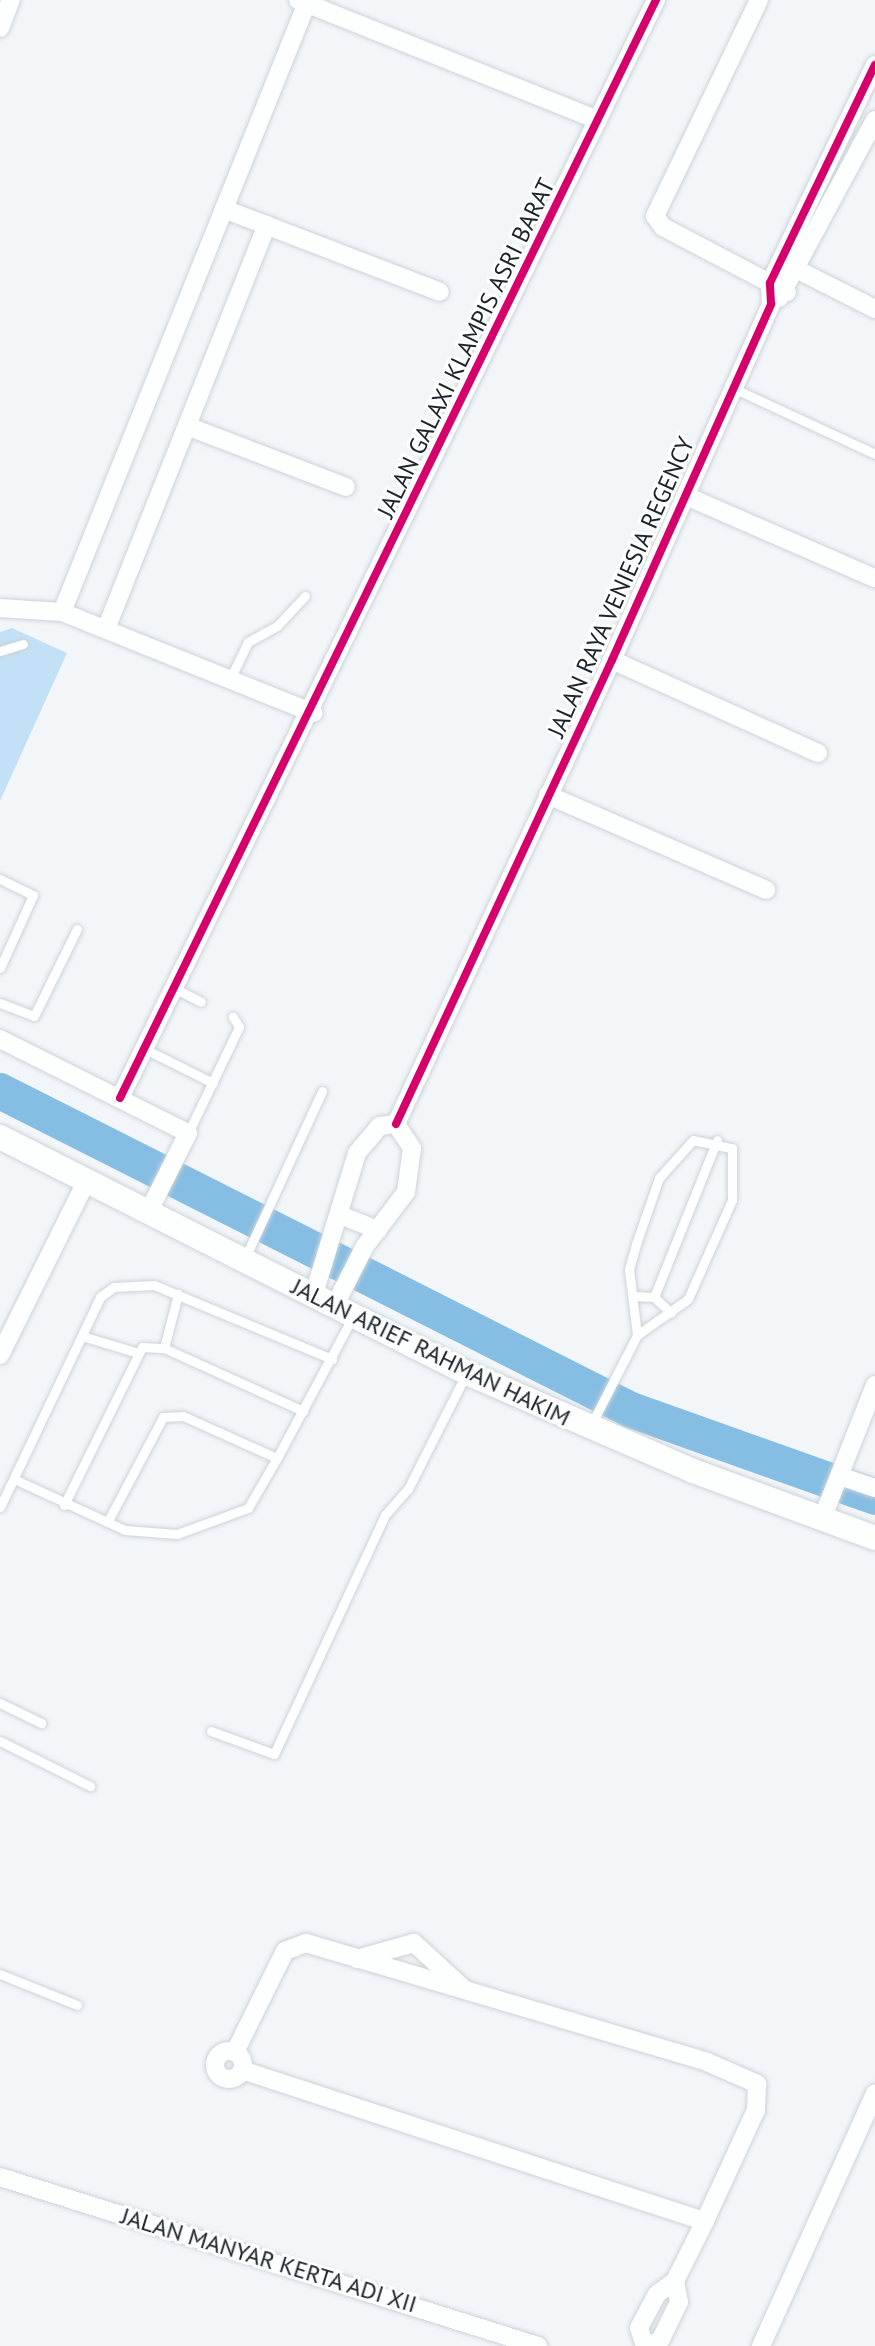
<!DOCTYPE html>
<html>
<head>
<meta charset="utf-8">
<style>
  body { margin:0 }
  #map { position:relative; width:875px; height:2346px; overflow:hidden; background:#f3f6f9; font-family:"PT Sans",sans-serif }
  div>[style] { position:absolute }
  [style*='--x'] { left:calc(var(--x)*1px); top:calc(var(--y)*1px); width:calc(var(--w)*1px); rotate:calc(var(--a)*1deg) }
  .green>* { inset:0; background:#c3e1f6 }
  .river>* { height:36px; margin:-18px; padding:0 18px; transform-origin:18px; border-radius:18px; background:#86bde3 }
  .roads { filter:drop-shadow(0 0 2px #ccd3d9) drop-shadow(0 0 2px #ccd3d9) }
  .lane>* { height:9px; margin:-4.5px; padding:0 4.5px; transform-origin:4.5px; border-radius:4.5px; background:#fdfefe }
  .street>* { height:18px; margin:-9px; padding:0 9px; transform-origin:9px; border-radius:9px; background:#fdfefe }
  .street>.ring { margin:-9px; padding:0; box-sizing:content-box; background:none; border:18px solid #fdfefe; border-radius:50% }
  .secondary>* { height:24px; margin:-12px; padding:0 12px; transform-origin:12px; border-radius:12px; background:#fdfefe }
  .cycleway>* { height:8px; margin:-4px; padding:0 4px; transform-origin:4px; border-radius:4px; background:#d6006c }
  span { translate:-50% -50%; white-space:nowrap; text-align:center; line-height:1.15; -webkit-text-stroke:6px #fff; paint-order:stroke }
  .street-label { font-size:24px; color:#18232b }
</style>
</head>
<body>
<div id="map">
  <div class="green">
    <i style="clip-path:polygon(12px 628px,67px 653px,0 801px,0 632px)"></i>
  </div>
  <div class="river">
    <i style="--x:0;--y:1091;--w:707;--a:26.82"></i>
    <i style="--x:631;--y:1410;--w:259;--a:19.6"></i>
  </div>
  <div class="roads">
    <div class="lane">
      <i style="--x:733;--y:388;--w:157;--a:24.9"></i>
      <i style="--x:0;--y:651;--w:24;--a:-17"></i>
      <i style="--x:230;--y:679;--w:41;--a:-64.1"></i>
      <i style="--x:248;--y:642;--w:33;--a:-29"></i>
      <i style="--x:277;--y:626;--w:41;--a:-47"></i>
      <i style="--x:0;--y:879;--w:37;--a:26"></i>
      <i style="--x:33;--y:895;--w:80;--a:114.3"></i>
      <i style="--x:174;--y:988;--w:30;--a:27"></i>
      <i style="--x:0;--y:1003;--w:36;--a:21"></i>
      <i style="--x:34;--y:1016;--w:97;--a:-63.7"></i>
      <i style="--x:145;--y:1049;--w:76;--a:26.6"></i>
      <i style="--x:188;--y:1133;--w:118;--a:-64.3"></i>
      <i style="--x:239;--y:1027;--w:12;--a:-121"></i>
      <i style="--x:693;--y:1140;--w:40;--a:12"></i>
      <i style="--x:732;--y:1148;--w:52;--a:90"></i>
      <i style="--x:732;--y:1200;--w:108;--a:114"></i>
      <i style="--x:688;--y:1299;--w:62;--a:144.8"></i>
      <i style="--x:637;--y:1335;--w:66;--a:-96.9"></i>
      <i style="--x:629;--y:1269;--w:26;--a:-74"></i>
      <i style="--x:636;--y:1244;--w:70;--a:-70.8"></i>
      <i style="--x:659;--y:1178;--w:51;--a:-48.2"></i>
      <i style="--x:245;--y:1258;--w:184;--a:-65.2"></i>
      <i style="--x:633;--y:1296;--w:21;--a:3"></i>
      <i style="--x:654;--y:1297;--w:23;--a:43"></i>
      <i style="--x:654;--y:1297;--w:169;--a:-68.1"></i>
      <i style="--x:82;--y:1336;--w:55;--a:16.8"></i>
      <i style="--x:164;--y:1348;--w:56;--a:-75.5"></i>
      <i style="--x:591;--y:1425;--w:101;--a:-62.9"></i>
      <i style="--x:14;--y:1479;--w:122;--a:24.7"></i>
      <i style="--x:125;--y:1530;--w:52;--a:4.4"></i>
      <i style="--x:177;--y:1534;--w:76;--a:-20.1"></i>
      <i style="--x:248;--y:1508;--w:58;--a:-59.9"></i>
      <i style="--x:64;--y:1505;--w:176;--a:-63.7"></i>
      <i style="--x:142;--y:1347;--w:22;--a:3"></i>
      <i style="--x:164;--y:1348;--w:153;--a:24.4"></i>
      <i style="--x:0;--y:1507;--w:233;--a:-64.5"></i>
      <i style="--x:100;--y:1297;--w:17;--a:-36"></i>
      <i style="--x:114;--y:1287;--w:40;--a:-2.9"></i>
      <i style="--x:154;--y:1285;--w:193;--a:22.6"></i>
      <i style="--x:108;--y:1521;--w:118;--a:-62.1"></i>
      <i style="--x:163;--y:1417;--w:20;--a:-3"></i>
      <i style="--x:183;--y:1416;--w:103;--a:24.1"></i>
      <i style="--x:277;--y:1458;--w:159;--a:-61.8"></i>
      <i style="--x:0;--y:1703;--w:46;--a:26"></i>
      <i style="--x:211;--y:1731;--w:67;--a:20.1"></i>
      <i style="--x:274;--y:1754;--w:264;--a:-65.1"></i>
      <i style="--x:385;--y:1515;--w:35;--a:-49"></i>
      <i style="--x:408;--y:1489;--w:129;--a:-63.2"></i>
      <i style="--x:0;--y:1741;--w:101;--a:26.6"></i>
      <i style="--x:0;--y:1974;--w:83;--a:21.9"></i>
    </div>
    <div class="street">
      <i style="--x:298;--y:0;--w:323;--a:21.8"></i>
      <i style="--x:759;--y:0;--w:240;--a:115.7"></i>
      <i style="--x:655;--y:216;--w:14;--a:54"></i>
      <i style="--x:663;--y:227;--w:140;--a:27.7"></i>
      <i style="--x:0;--y:28;--w:30;--a:-69"></i>
      <i style="--x:224;--y:209;--w:231;--a:21"></i>
      <i style="--x:792;--y:267;--w:93;--a:26.8"></i>
      <i style="--x:779;--y:298;--w:202;--a:-61.7"></i>
      <i style="--x:187;--y:426;--w:170;--a:21"></i>
      <i style="--x:686;--y:496;--w:206;--a:23.5"></i>
      <i style="--x:0;--y:608;--w:62;--a:3.7"></i>
      <i style="--x:62;--y:612;--w:271;--a:21.9"></i>
      <i style="--x:62;--y:612;--w:660;--a:-68.1"></i>
      <i style="--x:106;--y:629;--w:435;--a:-68.3"></i>
      <i style="--x:612;--y:660;--w:226;--a:24.3"></i>
      <i style="--x:548;--y:795;--w:238;--a:23.5"></i>
      <i style="--x:0;--y:1039;--w:210;--a:26.6"></i>
      <i style="--x:188;--y:1133;--w:89;--a:116.6"></i>
      <i style="--x:120;--y:1098;--w:1222;--a:-63.98"></i>
      <i style="--x:396;--y:1124;--w:512;--a:-65.04"></i>
      <i style="--x:612;--y:660;--w:390;--a:-65.9"></i>
      <i style="--x:771;--y:304;--w:21;--a:-93"></i>
      <i style="--x:770;--y:283;--w:242;--a:-64.3"></i>
      <i style="--x:340;--y:1215;--w:41;--a:21.5"></i>
      <i style="--x:313;--y:1297;--w:151;--a:-73"></i>
      <i style="--x:357;--y:1153;--w:35;--a:-50"></i>
      <i style="--x:380;--y:1126;--w:16;--a:-7"></i>
      <i style="--x:334;--y:1307;--w:68;--a:-63.1"></i>
      <i style="--x:365;--y:1246;--w:68;--a:-52.8"></i>
      <i style="--x:406;--y:1192;--w:44;--a:-82.2"></i>
      <i style="--x:412;--y:1148;--w:29;--a:-124"></i>
      <i style="--x:0;--y:1355;--w:193;--a:-63.6"></i>
      <i style="--x:840;--y:1476;--w:37;--a:19"></i>
      <i style="--x:822;--y:1519;--w:144;--a:-68.4"></i>
      <i style="--x:357;--y:1959;--w:59;--a:-15.7"></i>
      <i style="--x:414;--y:1943;--w:68;--a:42.6"></i>
      <i class="ring" style="left:215px;top:2051px;width:10px;height:10px"></i>
      <i style="--x:235;--y:2052;--w:113;--a:-63.7"></i>
      <i style="--x:285;--y:1951;--w:22;--a:-21"></i>
      <i style="--x:306;--y:1943;--w:418;--a:16.5"></i>
      <i style="--x:707;--y:2062;--w:55;--a:23.7"></i>
      <i style="--x:757;--y:2084;--w:26;--a:92"></i>
      <i style="--x:756;--y:2110;--w:122;--a:114.7"></i>
      <i style="--x:705;--y:2221;--w:67;--a:116.6"></i>
      <i style="--x:675;--y:2281;--w:22;--a:144"></i>
      <i style="--x:657;--y:2294;--w:38;--a:118"></i>
      <i style="--x:639;--y:2328;--w:19;--a:72"></i>
      <i style="--x:242;--y:2070;--w:487;--a:18.1"></i>
      <i style="--x:0;--y:2177;--w:564;--a:17.44"></i>
      <i style="--x:650;--y:2346;--w:13;--a:-32"></i>
      <i style="--x:661;--y:2339;--w:41;--a:-64.1"></i>
      <i style="--x:679;--y:2302;--w:21;--a:-101"></i>
      <i style="--x:761;--y:2346;--w:277;--a:-65.7"></i>
    </div>
    <div class="secondary">
      <i style="--x:0;--y:1137;--w:523;--a:26.81"></i>
      <i style="--x:467;--y:1373;--w:246;--a:23.4"></i>
      <i style="--x:693;--y:1471;--w:194;--a:20.2"></i>
    </div>
  </div>
  <div class="cycleway">
    <i style="--x:120;--y:1098;--w:1222;--a:-63.98"></i>
    <i style="--x:396;--y:1124;--w:512;--a:-65.04"></i>
    <i style="--x:612;--y:660;--w:390;--a:-65.9"></i>
    <i style="--x:771;--y:304;--w:21;--a:-93"></i>
    <i style="--x:770;--y:283;--w:242;--a:-64.3"></i>
  </div>
  <div class="street-label">
    <span style="left:466px;top:348px;rotate:-64deg">JALAN GALAXI KLAMPIS ASRI BARAT</span>
    <span style="left:621px;top:587px;rotate:-66deg">JALAN RAYA VENIESIA REGENCY</span>
    <span style="left:431px;top:1352px;rotate:26deg">JALAN ARIEF RAHMAN HAKIM</span>
    <span style="left:269px;top:2260px;rotate:17deg">JALAN MANYAR KERTA ADI XII</span>
  </div>
</div>
</body>
</html>
